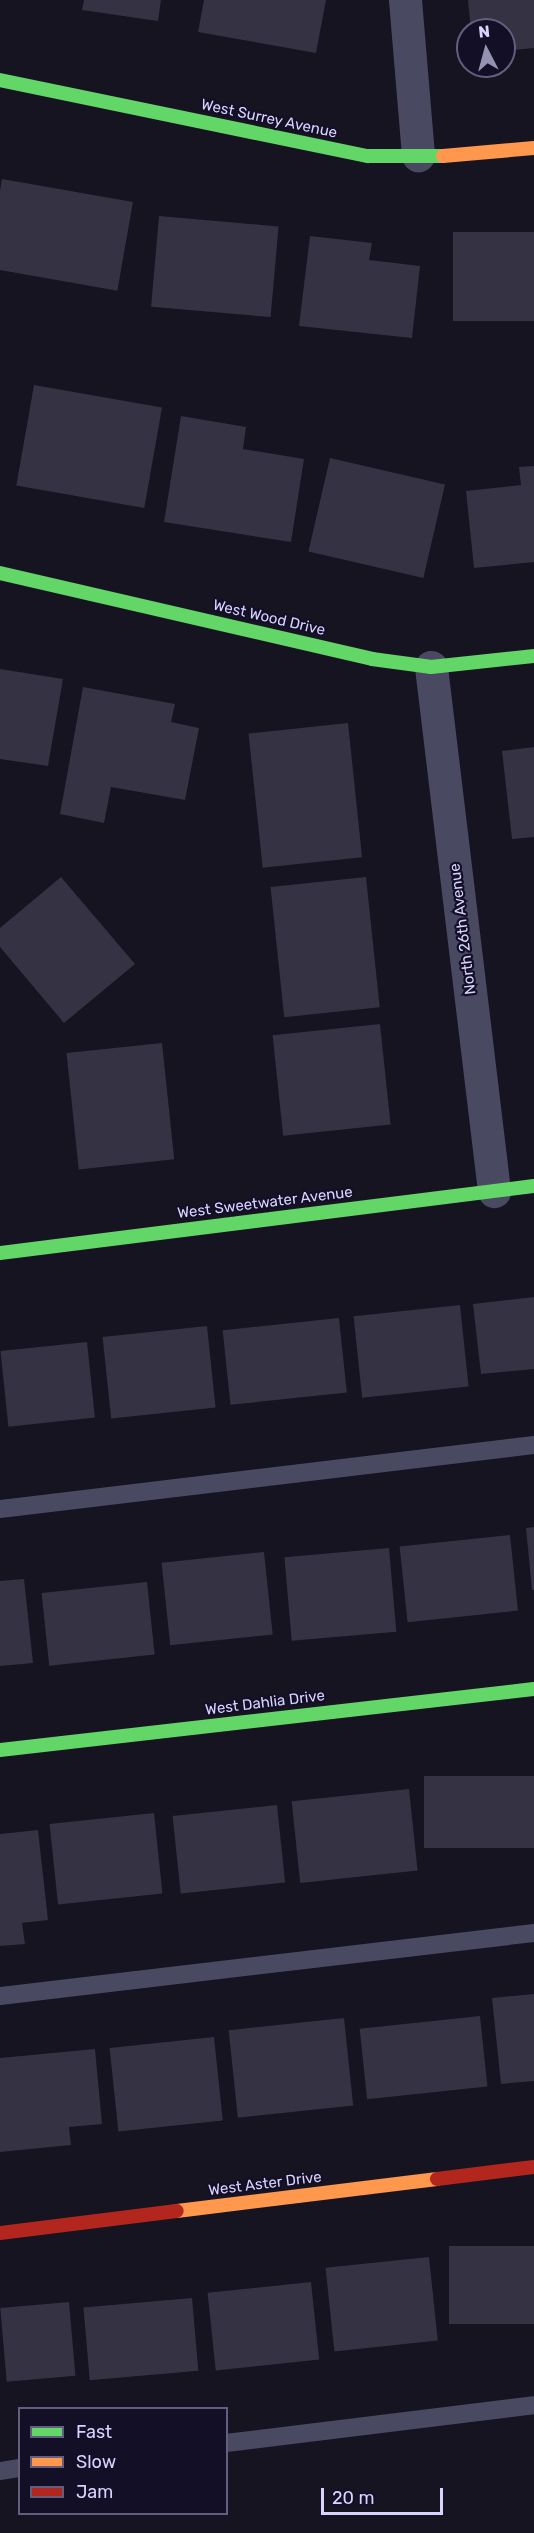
<!DOCTYPE html>
<html>
<head>
<meta charset="utf-8">
<style>
  body { margin:0 }
  #map { position:relative; width:534px; height:2533px; overflow:hidden; background:#161421; font-family:Rubik,sans-serif }
  div>[style] { position:absolute }
  [style*='--x'] { left:calc(var(--x)*1px); top:calc(var(--y)*1px); width:calc(var(--w)*1px); rotate:calc(var(--a)*1deg) }
  .building>* { inset:0; background:#343243; transform-origin:0 0 }
  .lane>* { height:18px; margin:-9px; padding:0 9px; transform-origin:9px; border-radius:9px; background:#4a4962 }
  .street>* { height:33px; margin:-16.5px; padding:0 16.5px; transform-origin:16.5px; border-radius:16.5px; background:#4a4962 }
  .fast>* { height:14px; margin:-7px; padding:0 7px; transform-origin:7px; border-radius:7px; background:#63d668 }
  .slow>* { height:14px; margin:-7px; padding:0 7px; transform-origin:7px; border-radius:7px; background:#ff974d }
  .jam>* { height:14px; margin:-7px; padding:0 7px; transform-origin:7px; border-radius:7px; background:#b3261e }
  span { translate:-50% -50%; white-space:nowrap; text-align:center; line-height:1.15; -webkit-text-stroke:4.5px #130f26; paint-order:stroke }
  .street-label { font-size:15px; color:#d9d4ff }
  .legend { position:absolute; left:18px; top:2407px; width:210px; height:108px; box-sizing:border-box; background:#130f26; border:2px solid #625e7d; margin:0; padding:8px 10px; list-style:none; font-size:18px; color:#d9d4ff }
  .legend li { display:flex; align-items:center; gap:12px; height:30px }
  .legend b { width:30px; border:2px solid #625e7d }
  .north { position:absolute; left:456px; top:18px; width:60px; height:60px; box-sizing:border-box; background:#130f26; border:2px solid #625e7d; border-radius:50%; rotate:354deg; font-size:16px; font-weight:700; line-height:24px; text-align:center; color:#d9d4ff }
  .north::after { content:''; display:block; margin:auto; width:21px; height:27px; background:#9591b1; clip-path:polygon(50% 0,100% 100%,50% 72%,0 100%) }
  .scale { position:absolute; left:321px; top:2488px; width:122px; height:27px; box-sizing:border-box; border:3px solid #d9d4ff; border-top:0; padding-left:8px; font-size:18px; line-height:21px; white-space:nowrap; color:#d9d4ff; -webkit-text-stroke:4px #130f26; paint-order:stroke }
</style>
</head>
<body>
<div id="map">
  <div class="building">
    <i style="clip-path:polygon(84px 0,161px 0,158px 21px,82px 10px)"></i>
    <i style="clip-path:polygon(204px 0,326px 0,316px 53px,198px 32px)"></i>
    <i style="clip-path:polygon(468px 0,534px 0,534px 48px,504px 51px,504px 30px,471px 30px)"></i>
    <i style="left:2px;top:179px;width:133px;height:90px;rotate:10deg"></i>
    <i style="left:159px;top:216px;width:120px;height:91px;rotate:5deg"></i>
    <i style="left:534px;top:232px;width:89px;height:81px;rotate:90deg"></i>
    <i style="clip-path:polygon(310px 236px,372px 243px,369px 260px,420px 266px,412px 338px,299px 326px)"></i>
    <i style="left:34px;top:385px;width:130px;height:102px;rotate:10deg"></i>
    <i style="clip-path:polygon(181px 416px,246px 427px,243px 449px,304px 459px,291px 542px,164px 522px)"></i>
    <i style="left:330px;top:458px;width:118px;height:96px;rotate:13deg"></i>
    <i style="clip-path:polygon(534px 466px,534px 562px,474px 568px,466px 491px,521px 485px,519px 467px)"></i>
    <i style="clip-path:polygon(0 669px,63px 679px,48px 766px,0 759px)"></i>
    <i style="clip-path:polygon(83px 687px,175px 704px,171px 722px,199px 728px,185px 800px,111px 787px,104px 823px,60px 814px)"></i>
    <i style="left:348px;top:723px;width:135px;height:100px;rotate:84deg"></i>
    <i style="clip-path:polygon(534px 747px,534px 837px,512px 839px,502px 751px)"></i>
    <i style="clip-path:polygon(61px 877px,135px 964px,64px 1023px,0 947px,0 928px)"></i>
    <i style="left:366px;top:877px;width:131px;height:96px;rotate:84deg"></i>
    <i style="left:380px;top:1024px;width:101px;height:108px;rotate:84deg"></i>
    <i style="left:162px;top:1043px;width:117px;height:96px;rotate:84deg"></i>
    <i style="clip-path:polygon(534px 1297px,534px 1369px,481px 1374px,473px 1304px)"></i>
    <i style="left:460px;top:1305px;width:82px;height:107px;rotate:84deg"></i>
    <i style="left:339px;top:1318px;width:75px;height:117px;rotate:84deg"></i>
    <i style="left:207px;top:1326px;width:82px;height:105px;rotate:84deg"></i>
    <i style="left:87px;top:1342px;width:76px;height:87px;rotate:84deg"></i>
    <i style="clip-path:polygon(534px 1527px,534px 1590px,532px 1590px,526px 1528px)"></i>
    <i style="left:510px;top:1535px;width:76px;height:111px;rotate:84deg"></i>
    <i style="left:389px;top:1548px;width:84px;height:105px;rotate:85deg"></i>
    <i style="left:264px;top:1552px;width:83px;height:103px;rotate:84deg"></i>
    <i style="clip-path:polygon(24px 1579px,33px 1663px,0 1666px,0 1581px)"></i>
    <i style="left:147px;top:1582px;width:73px;height:106px;rotate:84deg"></i>
    <i style="left:534px;top:1776px;width:72px;height:110px;rotate:90deg"></i>
    <i style="left:409px;top:1789px;width:82px;height:118px;rotate:84deg"></i>
    <i style="left:277px;top:1805px;width:78px;height:105px;rotate:84deg"></i>
    <i style="left:154px;top:1813px;width:81px;height:105px;rotate:84deg"></i>
    <i style="clip-path:polygon(38px 1830px,48px 1920px,22px 1923px,25px 1944px,0 1946px,0 1834px)"></i>
    <i style="clip-path:polygon(534px 1994px,534px 2081px,501px 2084px,492px 1998px)"></i>
    <i style="left:480px;top:2016px;width:71px;height:121px;rotate:84deg"></i>
    <i style="left:344px;top:2018px;width:88px;height:116px;rotate:84deg"></i>
    <i style="left:214px;top:2037px;width:84px;height:105px;rotate:84deg"></i>
    <i style="clip-path:polygon(95px 2049px,102px 2124px,69px 2127px,71px 2145px,0 2152px,0 2058px)"></i>
    <i style="left:534px;top:2246px;width:78px;height:85px;rotate:90deg"></i>
    <i style="left:429px;top:2257px;width:84px;height:104px;rotate:84deg"></i>
    <i style="left:311px;top:2282px;width:78px;height:104px;rotate:84deg"></i>
    <i style="left:192px;top:2298px;width:73px;height:109px;rotate:85deg"></i>
    <i style="left:69px;top:2302px;width:74px;height:69px;rotate:85deg"></i>
  </div>
  <div class="lane">
    <i style="--x:0;--y:1509;--w:538;--a:-6.83"></i>
    <i style="--x:0;--y:1996;--w:538;--a:-6.73"></i>
    <i style="--x:226;--y:2443;--w:310;--a:-7"></i>
    <i style="--x:0;--y:2471;--w:20;--a:-9"></i>
  </div>
  <div class="street">
    <i style="--x:405;--y:0;--w:156;--a:85.2"></i>
    <i style="--x:431;--y:667;--w:528;--a:83.14"></i>
  </div>
  <div class="fast">
    <i style="--x:0;--y:80;--w:376;--a:11.7"></i>
    <i style="--x:368;--y:156;--w:75;--a:0"></i>
    <i style="--x:0;--y:573;--w:382;--a:13"></i>
    <i style="--x:372;--y:659;--w:60;--a:7.7"></i>
    <i style="--x:431;--y:667;--w:104;--a:-6.1"></i>
    <i style="--x:0;--y:1253;--w:538;--a:-7.15"></i>
    <i style="--x:0;--y:1750;--w:537;--a:-6.52"></i>
  </div>
  <div class="slow">
    <i style="--x:443;--y:156;--w:91;--a:-5"></i>
    <i style="--x:177;--y:2211;--w:262;--a:-7"></i>
  </div>
  <div class="jam">
    <i style="--x:437;--y:2179;--w:98;--a:-7.1"></i>
    <i style="--x:0;--y:2233;--w:178;--a:-7.1"></i>
  </div>
  <div class="street-label">
    <span style="left:269px;top:119px;rotate:12deg">West Surrey Avenue</span>
    <span style="left:269px;top:618px;rotate:13deg">West Wood Drive</span>
    <span style="left:463px;top:929px;rotate:-97deg">North 26th Avenue</span>
    <span style="left:265px;top:1203px;rotate:-7deg">West Sweetwater Avenue</span>
    <span style="left:265px;top:1703px;rotate:-7deg">West Dahlia Drive</span>
    <span style="left:265px;top:2184px;rotate:-7deg">West Aster Drive</span>
  </div>
  <ul class="legend">
  <li><b style="height:8px;background:#63d668"></b>Fast</li>
  <li><b style="height:8px;background:#ff974d"></b>Slow</li>
  <li><b style="height:8px;background:#b3261e"></b>Jam</li>
  </ul>
  <div class="north">N</div>
  <div class="scale">20 m</div>
</div>
</body>
</html>
